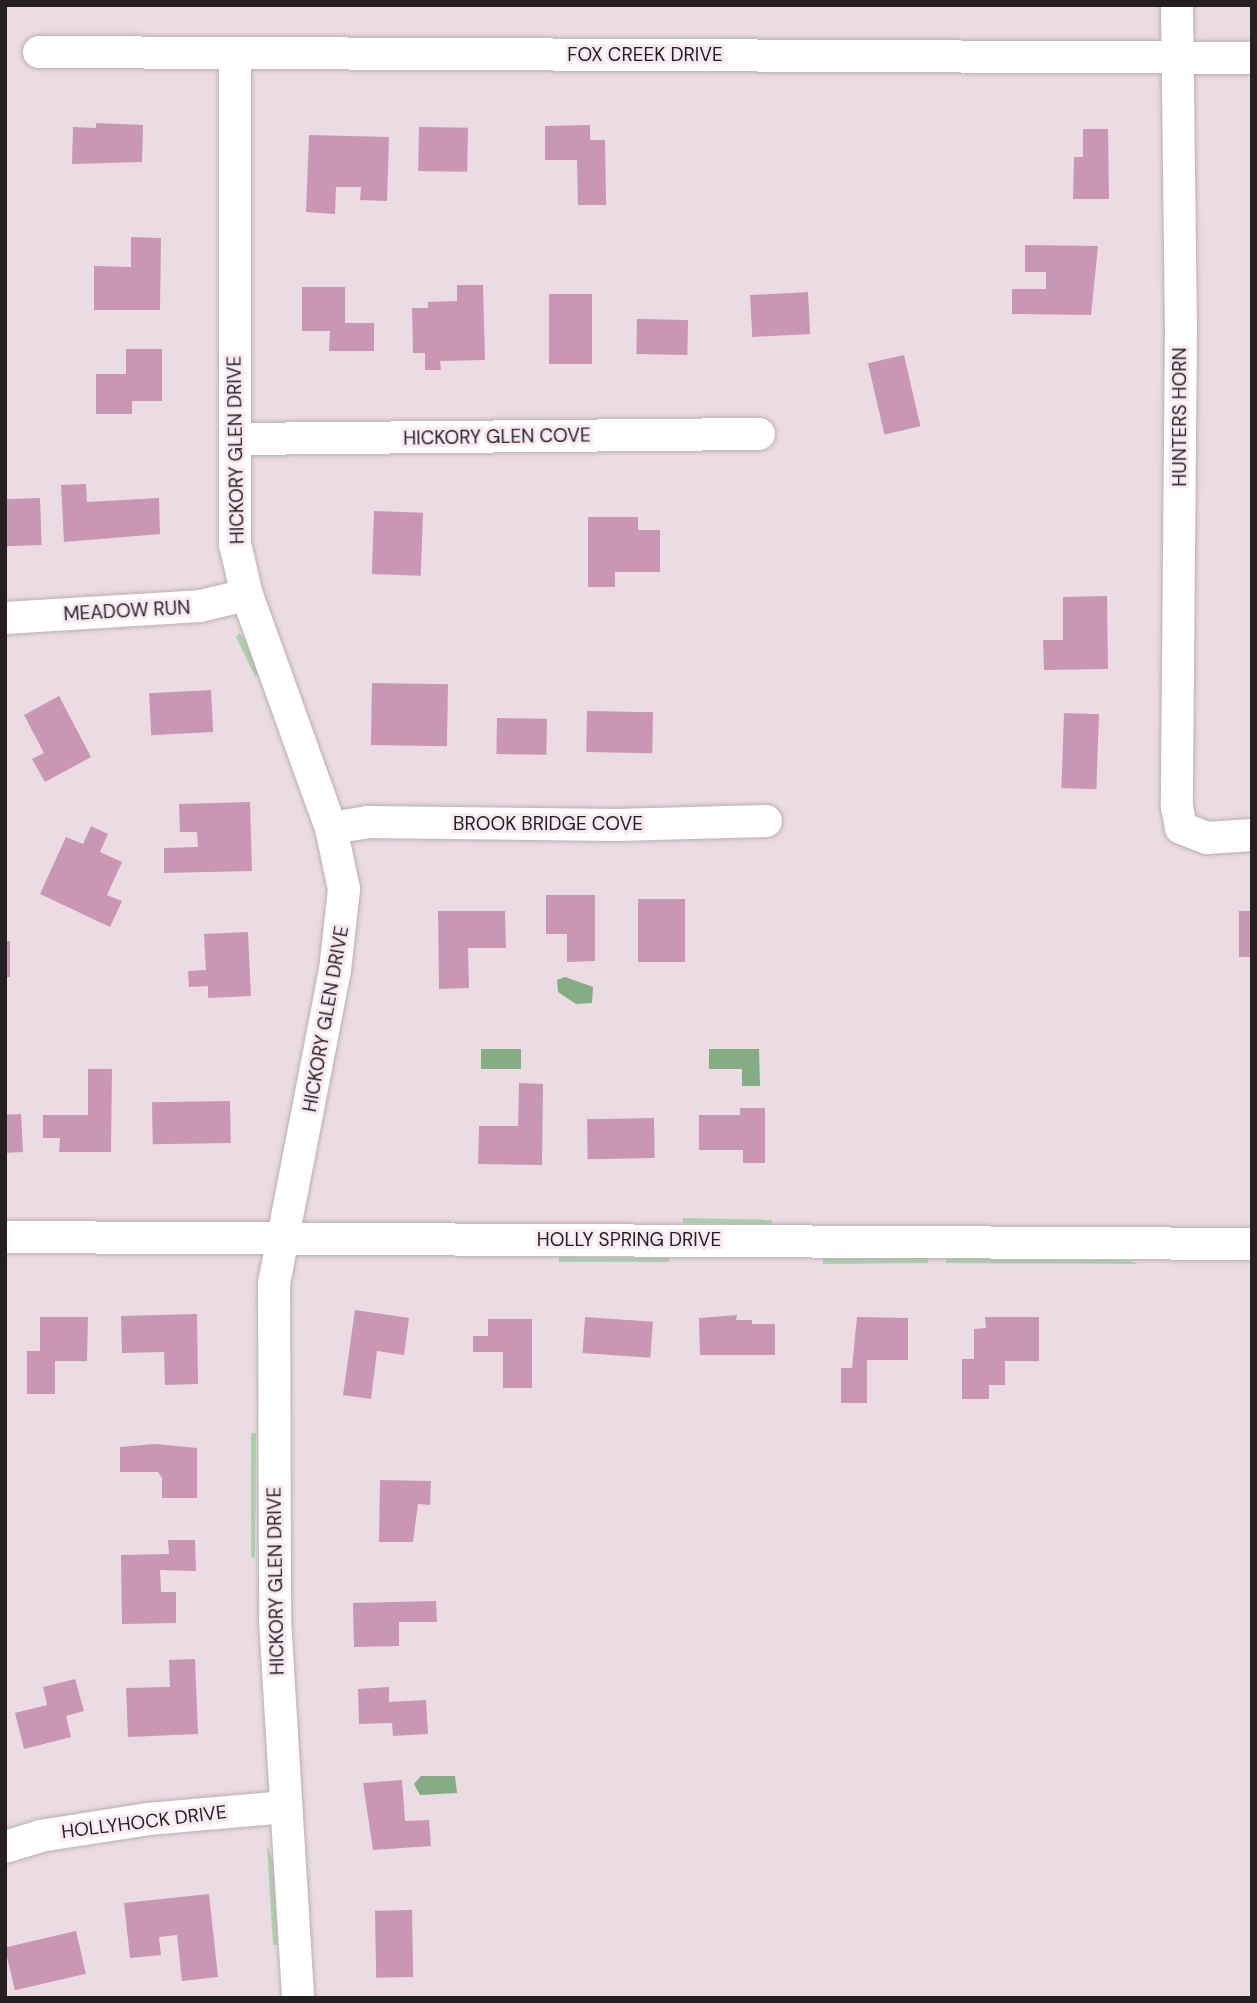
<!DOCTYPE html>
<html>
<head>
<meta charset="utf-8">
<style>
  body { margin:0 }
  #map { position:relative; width:1257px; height:2003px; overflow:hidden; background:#ebdce4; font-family:"DM Sans",sans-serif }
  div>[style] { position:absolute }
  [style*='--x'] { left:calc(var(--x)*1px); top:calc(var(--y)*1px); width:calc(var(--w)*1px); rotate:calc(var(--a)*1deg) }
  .green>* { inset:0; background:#abd2ab; transform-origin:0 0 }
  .water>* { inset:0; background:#84ad84; transform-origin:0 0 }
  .building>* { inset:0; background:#c996b3; transform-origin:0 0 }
  .roads { filter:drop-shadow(0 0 2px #bdaeb6) drop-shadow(0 0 2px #bdaeb6) }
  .minor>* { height:32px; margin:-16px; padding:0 16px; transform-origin:16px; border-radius:16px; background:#fff }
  span { translate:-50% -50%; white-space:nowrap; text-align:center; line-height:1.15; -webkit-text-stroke:6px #f9e9f2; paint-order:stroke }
  .street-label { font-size:19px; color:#251f22 }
  .frame { position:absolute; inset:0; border:7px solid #251f22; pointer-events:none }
</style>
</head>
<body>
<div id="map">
  <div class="green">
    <i style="clip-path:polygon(239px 633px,249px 644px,259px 675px,255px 676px,236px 637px)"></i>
    <i style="left:683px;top:1218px;width:89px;height:5px;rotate:1deg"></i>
    <i style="clip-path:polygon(559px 1257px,669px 1258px,669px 1262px,559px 1262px)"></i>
    <i style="clip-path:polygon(823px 1258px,928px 1258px,928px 1263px,823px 1264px)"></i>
    <i style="clip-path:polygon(946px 1258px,1127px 1260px,1137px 1264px,946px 1263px)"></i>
    <i style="clip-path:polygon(251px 1433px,256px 1433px,255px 1558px,251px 1557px)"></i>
    <i style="clip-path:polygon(267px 1845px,273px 1862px,278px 1945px,273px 1945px)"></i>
  </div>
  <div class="water">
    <i style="clip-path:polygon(565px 977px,593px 987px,592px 1003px,576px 1004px,558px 992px,557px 980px)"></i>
    <i style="left:481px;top:1049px;width:40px;height:20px"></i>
    <i style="clip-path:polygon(709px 1049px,759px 1049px,760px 1086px,742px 1086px,742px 1069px,709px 1069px)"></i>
    <i style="clip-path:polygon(421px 1776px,455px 1776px,457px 1793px,420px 1795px,414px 1784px)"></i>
  </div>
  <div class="building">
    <i style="clip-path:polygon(96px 123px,143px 125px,142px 162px,72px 164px,73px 127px,96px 128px)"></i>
    <i style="clip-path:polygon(590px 125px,590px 140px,605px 140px,606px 205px,578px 205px,577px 160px,545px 160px,545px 126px)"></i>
    <i style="left:419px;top:127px;width:49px;height:44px;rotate:1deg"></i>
    <i style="clip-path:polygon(1083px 129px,1108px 129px,1109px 199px,1073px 199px,1074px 157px,1083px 157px)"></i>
    <i style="clip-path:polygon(309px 135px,389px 137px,387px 201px,360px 200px,361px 187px,336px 187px,335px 214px,306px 212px)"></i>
    <i style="clip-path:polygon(131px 237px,161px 238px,160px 310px,94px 310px,94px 266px,131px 267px)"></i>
    <i style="clip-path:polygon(1025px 245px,1098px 246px,1091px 315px,1012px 314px,1012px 289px,1046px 289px,1046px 272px,1025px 272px)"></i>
    <i style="clip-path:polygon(457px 285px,483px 285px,485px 360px,440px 361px,441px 370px,425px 370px,425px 353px,413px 353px,412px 308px,428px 308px,428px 302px,457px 301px)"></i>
    <i style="clip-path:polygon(302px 287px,345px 287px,345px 323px,374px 323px,374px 351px,329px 351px,330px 331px,302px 331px)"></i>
    <i style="left:808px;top:292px;width:42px;height:58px;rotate:87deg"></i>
    <i style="left:549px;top:294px;width:43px;height:70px"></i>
    <i style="left:637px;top:319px;width:51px;height:35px;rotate:1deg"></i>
    <i style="clip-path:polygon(126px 349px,162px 349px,162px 401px,132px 401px,132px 414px,96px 414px,96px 374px,126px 374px)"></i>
    <i style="left:904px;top:355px;width:73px;height:37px;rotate:77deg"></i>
    <i style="clip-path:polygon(86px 484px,87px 502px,159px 498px,160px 534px,64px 542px,61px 485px)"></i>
    <i style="left:40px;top:498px;width:47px;height:35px;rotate:88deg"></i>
    <i style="left:374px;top:511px;width:49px;height:63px;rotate:2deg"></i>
    <i style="clip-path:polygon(588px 517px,638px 517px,638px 530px,660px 530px,660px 572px,615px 572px,615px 587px,588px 587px)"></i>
    <i style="clip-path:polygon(1107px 596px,1108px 669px,1044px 670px,1043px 640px,1063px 640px,1063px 597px)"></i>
    <i style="left:372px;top:683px;width:76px;height:62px;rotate:1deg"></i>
    <i style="left:211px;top:690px;width:42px;height:62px;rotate:87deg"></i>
    <i style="clip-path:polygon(59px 696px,91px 757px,45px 782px,32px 759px,44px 753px,24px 715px)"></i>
    <i style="left:587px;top:711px;width:66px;height:41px;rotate:1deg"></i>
    <i style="left:1064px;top:713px;width:35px;height:75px;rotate:2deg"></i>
    <i style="left:497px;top:718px;width:50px;height:36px;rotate:1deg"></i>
    <i style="clip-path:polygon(250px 802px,252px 871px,164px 873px,164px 848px,198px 847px,197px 832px,180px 832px,179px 804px)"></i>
    <i style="clip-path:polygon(91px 826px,108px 834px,100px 852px,122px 862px,107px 895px,122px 901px,110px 927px,40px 894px,66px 837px,83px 844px)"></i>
    <i style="clip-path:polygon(546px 895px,595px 895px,595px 961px,567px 962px,567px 934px,546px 934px)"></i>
    <i style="left:638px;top:899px;width:47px;height:63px"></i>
    <i style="clip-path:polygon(438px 911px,505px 911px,506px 948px,468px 948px,469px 988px,439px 989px)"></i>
    <i style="left:1239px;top:911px;width:13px;height:46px"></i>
    <i style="clip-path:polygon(248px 932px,251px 996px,208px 998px,208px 986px,189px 987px,188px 971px,206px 970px,204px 934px)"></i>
    <i style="left:5px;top:941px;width:5px;height:36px"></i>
    <i style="clip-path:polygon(88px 1069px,112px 1069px,111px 1152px,59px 1152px,60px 1138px,43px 1138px,43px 1115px,88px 1115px)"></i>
    <i style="clip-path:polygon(519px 1083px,543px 1084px,542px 1165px,478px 1164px,479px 1126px,518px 1126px)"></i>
    <i style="left:230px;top:1101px;width:42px;height:78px;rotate:89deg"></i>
    <i style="clip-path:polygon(740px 1108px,765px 1108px,765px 1163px,743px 1163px,743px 1150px,699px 1150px,699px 1115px,740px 1115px)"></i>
    <i style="left:21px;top:1114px;width:38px;height:16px;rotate:87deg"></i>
    <i style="left:654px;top:1118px;width:40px;height:67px;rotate:89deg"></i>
    <i style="clip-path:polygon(355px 1310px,409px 1318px,404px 1355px,377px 1351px,371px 1399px,343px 1395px)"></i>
    <i style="clip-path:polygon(197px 1314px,198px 1384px,165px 1385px,164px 1352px,122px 1353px,121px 1316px)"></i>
    <i style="clip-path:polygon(737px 1315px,736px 1320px,752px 1320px,752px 1324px,775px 1324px,775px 1355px,700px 1355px,699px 1318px)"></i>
    <i style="clip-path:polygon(40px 1317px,88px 1317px,87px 1361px,55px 1361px,55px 1394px,27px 1394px,27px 1351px,40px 1351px)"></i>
    <i style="left:585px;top:1317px;width:68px;height:36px;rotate:4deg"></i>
    <i style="clip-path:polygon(857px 1317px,908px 1318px,908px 1360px,867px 1360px,867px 1403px,841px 1403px,841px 1368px,852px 1368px)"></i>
    <i style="clip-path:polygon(985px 1317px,1039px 1317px,1039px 1361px,1005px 1361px,1005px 1385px,989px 1385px,989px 1399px,962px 1399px,962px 1359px,974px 1359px,974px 1329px,986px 1328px)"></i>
    <i style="clip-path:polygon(488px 1319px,532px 1319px,532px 1388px,503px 1388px,503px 1352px,473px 1352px,473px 1336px,488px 1336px)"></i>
    <i style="clip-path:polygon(155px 1444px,197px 1448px,197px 1498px,162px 1498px,162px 1478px,158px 1472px,120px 1472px,120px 1447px)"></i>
    <i style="clip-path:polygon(380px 1480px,431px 1481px,430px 1505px,418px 1504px,413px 1542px,379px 1542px)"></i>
    <i style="clip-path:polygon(168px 1540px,195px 1540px,196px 1571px,160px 1570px,161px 1592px,176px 1592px,176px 1623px,122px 1624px,121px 1555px,169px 1554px)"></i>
    <i style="clip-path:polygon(436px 1601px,437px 1622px,399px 1622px,399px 1646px,354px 1647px,353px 1603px)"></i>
    <i style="clip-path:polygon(195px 1659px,198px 1734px,128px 1737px,126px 1688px,170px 1687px,169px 1660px)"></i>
    <i style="clip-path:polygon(75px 1679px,84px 1711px,66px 1716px,71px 1737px,24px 1749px,15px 1713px,47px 1705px,43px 1687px)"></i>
    <i style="clip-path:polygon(389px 1687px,389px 1702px,426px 1700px,428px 1734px,393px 1736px,392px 1723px,359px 1724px,358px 1689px)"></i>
    <i style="clip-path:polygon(402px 1780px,405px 1821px,429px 1820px,431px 1846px,373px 1850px,363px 1783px)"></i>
    <i style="clip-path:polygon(209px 1894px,218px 1977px,182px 1981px,177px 1935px,159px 1937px,161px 1955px,130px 1958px,124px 1903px)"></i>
    <i style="left:412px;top:1910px;width:67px;height:37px;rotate:89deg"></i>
    <i style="left:76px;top:1931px;width:44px;height:73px;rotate:77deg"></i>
  </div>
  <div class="roads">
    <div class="minor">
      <i style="--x:1177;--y:5;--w:321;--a:89.3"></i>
      <i style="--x:1181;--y:326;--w:481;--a:90.5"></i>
      <i style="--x:1177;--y:807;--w:21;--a:79"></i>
      <i style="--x:1181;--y:828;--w:28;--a:21"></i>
      <i style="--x:1207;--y:838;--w:45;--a:-3.8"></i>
      <i style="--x:39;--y:52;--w:1213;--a:0.28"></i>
      <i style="--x:235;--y:53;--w:491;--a:90"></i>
      <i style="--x:235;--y:544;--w:52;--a:76.8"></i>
      <i style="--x:247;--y:595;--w:248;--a:70.2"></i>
      <i style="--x:331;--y:828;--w:62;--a:78"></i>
      <i style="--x:344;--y:889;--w:81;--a:96.3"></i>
      <i style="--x:335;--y:970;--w:319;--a:101"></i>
      <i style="--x:274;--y:1283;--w:337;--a:89.8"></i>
      <i style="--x:275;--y:1620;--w:379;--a:86.5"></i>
      <i style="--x:235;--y:439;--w:524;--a:-0.55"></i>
      <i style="--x:5;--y:618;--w:195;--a:-3.5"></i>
      <i style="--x:200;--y:606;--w:48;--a:-13.2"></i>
      <i style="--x:331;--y:828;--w:36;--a:-9"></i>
      <i style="--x:367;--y:822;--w:249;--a:0.7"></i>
      <i style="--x:616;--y:825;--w:150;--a:-1.5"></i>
      <i style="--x:5;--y:1237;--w:1247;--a:0.32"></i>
      <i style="--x:5;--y:1847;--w:37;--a:-17"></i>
      <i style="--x:40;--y:1836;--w:109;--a:-8.9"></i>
      <i style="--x:148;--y:1819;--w:138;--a:-5"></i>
    </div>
  </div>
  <div class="street-label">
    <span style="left:645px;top:55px">FOX CREEK DRIVE</span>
    <span style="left:1180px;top:417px;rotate:-90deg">HUNTERS HORN</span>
    <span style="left:497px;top:437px;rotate:-1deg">HICKORY GLEN COVE</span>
    <span style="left:236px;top:450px;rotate:-91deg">HICKORY GLEN DRIVE</span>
    <span style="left:127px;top:611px;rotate:-3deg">MEADOW RUN</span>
    <span style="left:548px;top:824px">BROOK BRIDGE COVE</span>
    <span style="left:326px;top:1019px;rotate:-80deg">HICKORY GLEN DRIVE</span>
    <span style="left:629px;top:1240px">HOLLY SPRING DRIVE</span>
    <span style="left:276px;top:1581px;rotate:-91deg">HICKORY GLEN DRIVE</span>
    <span style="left:144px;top:1822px;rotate:-7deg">HOLLYHOCK DRIVE</span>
  </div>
  <div class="frame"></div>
</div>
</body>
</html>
